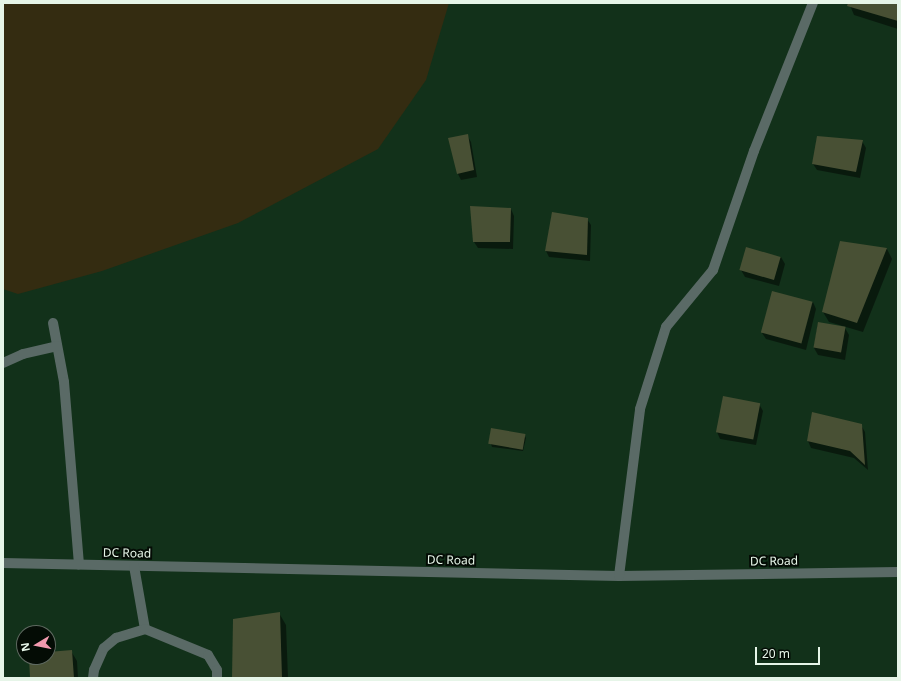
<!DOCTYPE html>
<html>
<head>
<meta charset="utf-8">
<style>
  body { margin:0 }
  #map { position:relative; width:901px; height:681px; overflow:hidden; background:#0e2614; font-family:"Noto Sans",sans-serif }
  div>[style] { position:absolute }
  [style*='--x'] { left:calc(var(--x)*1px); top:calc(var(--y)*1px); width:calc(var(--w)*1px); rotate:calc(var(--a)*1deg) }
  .built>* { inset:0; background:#12311a }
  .green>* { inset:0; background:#342c11 }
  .shadow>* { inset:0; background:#0007 }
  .building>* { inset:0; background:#485034; transform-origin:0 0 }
  .minor>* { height:10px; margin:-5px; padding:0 5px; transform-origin:5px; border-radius:5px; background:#5a6a66 }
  span { translate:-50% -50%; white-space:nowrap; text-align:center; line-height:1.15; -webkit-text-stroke:4px #040c05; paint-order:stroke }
  .street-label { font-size:12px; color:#e6f5e8 }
  .frame { position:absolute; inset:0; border:4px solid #e6f5e8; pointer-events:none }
  .north { position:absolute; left:16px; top:625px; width:40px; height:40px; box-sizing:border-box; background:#040c05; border:1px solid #5e6960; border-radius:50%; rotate:260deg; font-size:11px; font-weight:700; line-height:16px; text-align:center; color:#e6f5e8 }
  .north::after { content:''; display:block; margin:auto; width:14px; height:18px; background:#f29aaf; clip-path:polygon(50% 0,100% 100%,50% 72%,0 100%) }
  .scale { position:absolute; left:755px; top:647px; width:65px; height:18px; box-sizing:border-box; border:2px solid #e6f5e8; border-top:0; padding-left:5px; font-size:12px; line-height:14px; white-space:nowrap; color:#e6f5e8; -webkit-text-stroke:3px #040c05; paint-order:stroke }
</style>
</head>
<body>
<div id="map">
  <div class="built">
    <i style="clip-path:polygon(evenodd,3px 3px,898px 3px,898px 678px,3px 678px,3px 3px,24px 633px,48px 633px,48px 657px,24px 657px,24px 633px)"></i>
  </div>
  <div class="green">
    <i style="clip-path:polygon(3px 3px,449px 3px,426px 80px,378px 149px,238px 223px,102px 271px,18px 294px,3px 289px)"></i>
  </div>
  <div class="shadow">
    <i style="clip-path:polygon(849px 3px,898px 3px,898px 29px,854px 15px)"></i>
    <i style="clip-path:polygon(467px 135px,471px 142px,477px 177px,461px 180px,458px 174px)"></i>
    <i style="clip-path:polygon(862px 141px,866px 148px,860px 178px,817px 170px,813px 164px)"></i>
    <i style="clip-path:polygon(511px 209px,514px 216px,513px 249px,478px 248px,474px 242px)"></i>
    <i style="clip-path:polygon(587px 219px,591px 225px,590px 261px,549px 257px,546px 251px)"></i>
    <i style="clip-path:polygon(841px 242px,887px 249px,892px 259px,863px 332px,829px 322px,823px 312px)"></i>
    <i style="clip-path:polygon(781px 257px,785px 264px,779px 286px,745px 277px,741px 270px)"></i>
    <i style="clip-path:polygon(813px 302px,816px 309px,806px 350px,766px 339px,762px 333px)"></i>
    <i style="clip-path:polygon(818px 324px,845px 328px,849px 335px,845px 360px,818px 355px,814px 348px)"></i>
    <i style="clip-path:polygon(724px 397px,759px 404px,763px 411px,756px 445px,720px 439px,717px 432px)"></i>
    <i style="clip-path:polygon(861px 425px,865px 432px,868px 470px,854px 458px,811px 448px,808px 441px)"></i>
    <i style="clip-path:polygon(524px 435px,526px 438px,523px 451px,492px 447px,491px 444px)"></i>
    <i style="clip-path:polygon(279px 613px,286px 625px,288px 678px,233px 678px)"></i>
    <i style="clip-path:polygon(71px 651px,77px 661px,78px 678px,31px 678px,30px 657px,48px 657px,48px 653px)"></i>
  </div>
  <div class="building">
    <i style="clip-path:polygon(848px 3px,898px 3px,898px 21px,847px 6px)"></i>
    <i style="clip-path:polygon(468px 134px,474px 170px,457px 174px,448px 138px)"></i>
    <i style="clip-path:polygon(817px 136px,863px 140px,856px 172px,812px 164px)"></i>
    <i style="clip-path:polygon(470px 206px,511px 208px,510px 242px,473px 242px)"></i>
    <i style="clip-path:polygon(552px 212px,588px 218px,587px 255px,545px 251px)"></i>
    <i style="clip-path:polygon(840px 241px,887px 248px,857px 323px,822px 312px)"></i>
    <i style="left:746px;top:247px;width:36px;height:24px;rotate:16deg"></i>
    <i style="left:772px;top:291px;width:42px;height:43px;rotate:15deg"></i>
    <i style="left:818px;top:322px;width:28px;height:26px;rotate:10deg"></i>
    <i style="left:723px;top:396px;width:38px;height:37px;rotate:11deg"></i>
    <i style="clip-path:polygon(812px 412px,862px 424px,865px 465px,850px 451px,807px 441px)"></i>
    <i style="left:491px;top:428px;width:35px;height:16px;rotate:10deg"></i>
    <i style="clip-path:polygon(280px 612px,282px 678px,232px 678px,233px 619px)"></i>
    <i style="clip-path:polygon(72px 650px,74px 678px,30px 678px,29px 657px,48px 657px,48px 652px)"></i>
  </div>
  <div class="minor">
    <i style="--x:53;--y:323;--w:60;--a:79.4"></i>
    <i style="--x:64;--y:382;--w:183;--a:85.3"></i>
    <i style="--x:3;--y:363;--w:22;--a:-24"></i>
    <i style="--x:23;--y:354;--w:35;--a:-13"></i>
    <i style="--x:3;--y:563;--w:616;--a:1.21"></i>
    <i style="--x:619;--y:576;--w:279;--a:-0.8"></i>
    <i style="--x:134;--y:566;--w:64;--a:80.1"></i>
    <i style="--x:619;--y:576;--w:168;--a:-82.8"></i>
    <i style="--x:640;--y:409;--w:86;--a:-72.4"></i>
    <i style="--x:666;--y:327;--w:74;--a:-50.5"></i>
    <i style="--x:713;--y:270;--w:126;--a:-71"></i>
    <i style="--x:754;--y:151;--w:159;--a:-68.3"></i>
    <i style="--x:93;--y:678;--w:8;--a:-83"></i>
    <i style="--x:94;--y:670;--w:24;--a:-66"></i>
    <i style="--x:104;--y:648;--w:16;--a:-40"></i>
    <i style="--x:116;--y:638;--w:30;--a:-17"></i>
    <i style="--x:145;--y:629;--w:68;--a:22.4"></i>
    <i style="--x:208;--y:655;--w:17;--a:59"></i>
    <i style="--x:217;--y:670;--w:8;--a:90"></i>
  </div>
  <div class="street-label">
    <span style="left:127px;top:553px;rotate:1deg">DC Road</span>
    <span style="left:451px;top:560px;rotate:1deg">DC Road</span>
    <span style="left:774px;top:561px;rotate:-1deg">DC Road</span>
  </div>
  <div class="frame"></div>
  <div class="north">N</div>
  <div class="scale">20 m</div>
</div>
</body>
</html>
